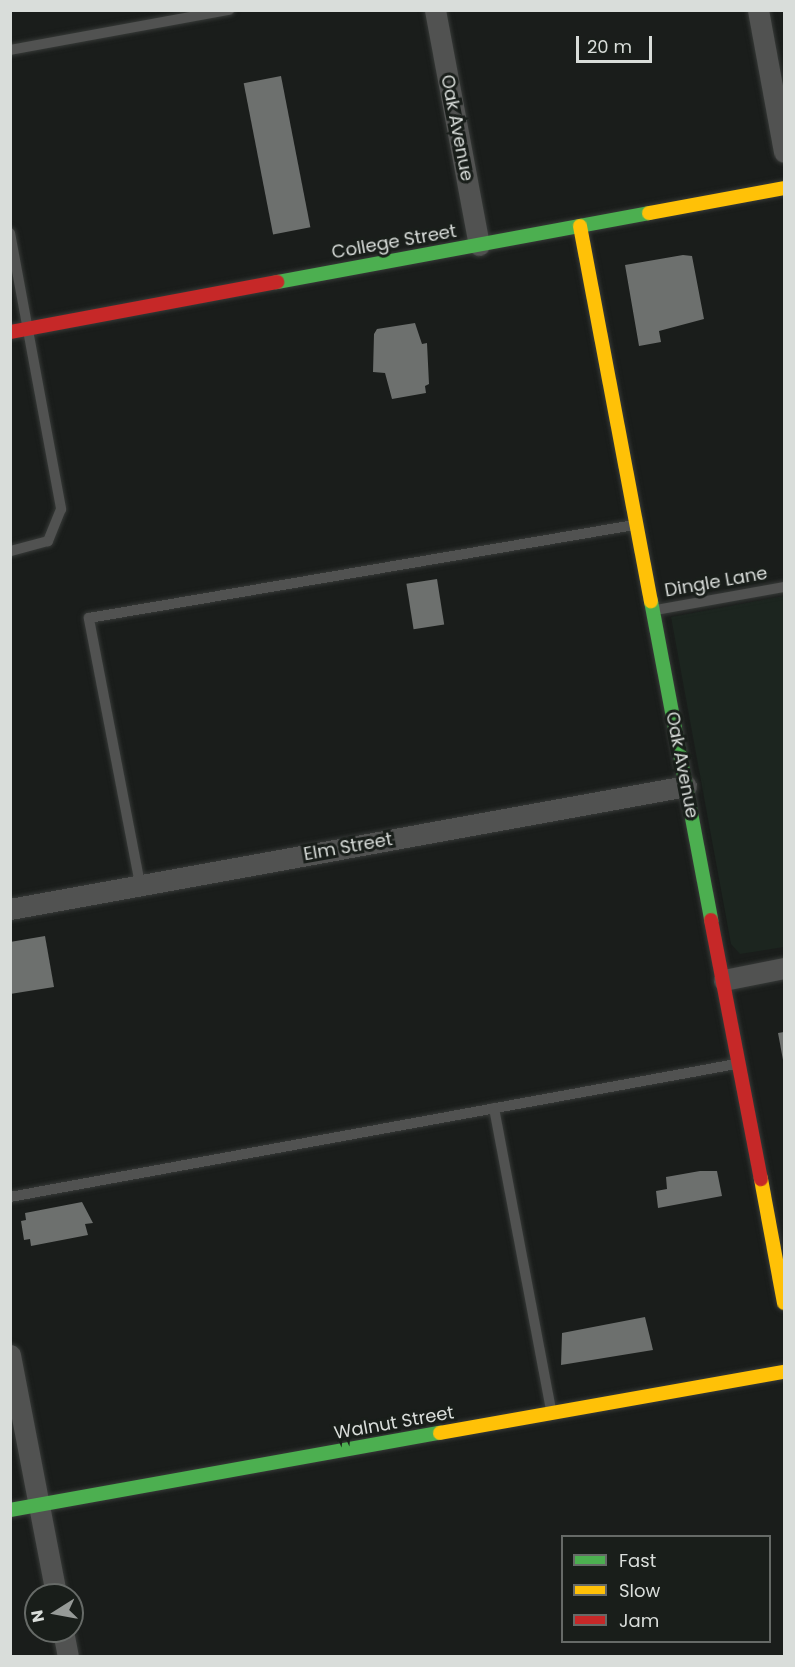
<!DOCTYPE html>
<html>
<head>
<meta charset="utf-8">
<style>
  body { margin:0 }
  #map { position:relative; width:795px; height:1667px; overflow:hidden; background:#1a1d1b; font-family:Poppins,sans-serif }
  div>[style] { position:absolute }
  [style*='--x'] { left:calc(var(--x)*1px); top:calc(var(--y)*1px); width:calc(var(--w)*1px); rotate:calc(var(--a)*1deg) }
  .built>* { inset:0; background:#1c251f }
  .building>* { inset:0; background:#6d706e; transform-origin:0 0 }
  .roads { filter:drop-shadow(0 0 2px #373a38) drop-shadow(0 0 2px #373a38) }
  .lane>* { height:10px; margin:-5px; padding:0 5px; transform-origin:5px; border-radius:5px; background:#515251 }
  .street>* { height:21px; margin:-10.5px; padding:0 10.5px; transform-origin:10.5px; border-radius:10.5px; background:#515251 }
  .fast>* { height:14px; margin:-7px; padding:0 7px; transform-origin:7px; border-radius:7px; background:#4caf50 }
  .slow>* { height:14px; margin:-7px; padding:0 7px; transform-origin:7px; border-radius:7px; background:#ffc107 }
  .jam>* { height:14px; margin:-7px; padding:0 7px; transform-origin:7px; border-radius:7px; background:#c62828 }
  span { translate:-50% -50%; white-space:nowrap; text-align:center; line-height:1.15; -webkit-text-stroke:6px #191e1a; paint-order:stroke }
  .street-label { font-size:18px; color:#d9ddda }
  .frame { position:absolute; inset:0; border:12px solid #d9ddda; pointer-events:none }
  .legend { position:absolute; left:561px; top:1535px; width:210px; height:108px; box-sizing:border-box; background:#191e1a; border:2px solid #666a67; margin:0; padding:8px 10px; list-style:none; font-size:18px; color:#d9ddda }
  .legend li { display:flex; align-items:center; gap:12px; height:30px }
  .legend b { width:30px; border:2px solid #666a67 }
  .north { position:absolute; left:24px; top:1583px; width:60px; height:60px; box-sizing:border-box; background:#191e1a; border:2px solid #666a67; border-radius:50%; rotate:259deg; font-size:16px; font-weight:700; line-height:24px; text-align:center; color:#d9ddda }
  .north::after { content:''; display:block; margin:auto; width:21px; height:27px; background:#969a97; clip-path:polygon(50% 0,100% 100%,50% 72%,0 100%) }
  .scale { position:absolute; left:576px; top:36px; width:76px; height:27px; box-sizing:border-box; border:3px solid #d9ddda; border-top:0; padding-left:8px; font-size:18px; line-height:21px; white-space:nowrap; color:#d9ddda; -webkit-text-stroke:4px #191e1a; paint-order:stroke }
</style>
</head>
<body>
<div id="map">
  <div class="built">
    <i style="clip-path:polygon(784px 596px,784px 947px,740px 954px,731px 944px,671px 617px)"></i>
  </div>
  <div class="building">
    <i style="left:281px;top:76px;width:154px;height:38px;rotate:79deg"></i>
    <i style="clip-path:polygon(683px 255px,692px 256px,704px 319px,659px 331px,661px 342px,639px 346px,625px 265px)"></i>
    <i style="clip-path:polygon(415px 323px,422px 344px,427px 343px,429px 384px,425px 386px,426px 393px,392px 399px,385px 373px,373px 372px,374px 334px,377px 329px)"></i>
    <i style="left:437px;top:579px;width:46px;height:31px;rotate:81deg"></i>
    <i style="clip-path:polygon(45px 936px,54px 987px,10px 994px,10px 942px)"></i>
    <i style="clip-path:polygon(784px 1032px,784px 1060px,783px 1060px,778px 1033px)"></i>
    <i style="clip-path:polygon(700px 1171px,717px 1171px,722px 1196px,658px 1208px,656px 1191px,667px 1189px,666px 1177px)"></i>
    <i style="clip-path:polygon(82px 1202px,93px 1223px,85px 1224px,88px 1235px,31px 1246px,30px 1239px,24px 1240px,21px 1221px,26px 1220px,25px 1213px)"></i>
    <i style="clip-path:polygon(645px 1317px,653px 1350px,561px 1365px,562px 1333px)"></i>
  </div>
  <div class="roads">
    <div class="lane">
      <i style="--x:10;--y:50;--w:223;--a:-10.4"></i>
      <i style="--x:10;--y:233;--w:281;--a:79.5"></i>
      <i style="--x:61;--y:509;--w:35;--a:112"></i>
      <i style="--x:48;--y:541;--w:39;--a:165"></i>
      <i style="--x:656;--y:610;--w:130;--a:-10.2"></i>
      <i style="--x:140;--y:884;--w:271;--a:-100.9"></i>
      <i style="--x:89;--y:618;--w:553;--a:-9.68"></i>
      <i style="--x:494;--y:1108;--w:307;--a:79.3"></i>
      <i style="--x:10;--y:1197;--w:738;--a:-10.38"></i>
    </div>
    <div class="street">
      <i style="--x:435;--y:10;--w:239;--a:79.4"></i>
      <i style="--x:758;--y:10;--w:144;--a:79.6"></i>
      <i style="--x:10;--y:909;--w:687;--a:-10.31"></i>
      <i style="--x:724;--y:980;--w:61;--a:-11.3"></i>
      <i style="--x:10;--y:1355;--w:244;--a:79.1"></i>
      <i style="--x:63;--y:1631;--w:25;--a:79"></i>
    </div>
    <div class="fast">
      <i style="--x:277;--y:282;--w:378;--a:-10.5"></i>
      <i style="--x:651;--y:601;--w:325;--a:79.3"></i>
      <i style="--x:10;--y:1510;--w:437;--a:-10.2"></i>
    </div>
    <div class="slow">
      <i style="--x:649;--y:213;--w:137;--a:-10.5"></i>
      <i style="--x:580;--y:226;--w:382;--a:79.3"></i>
      <i style="--x:761;--y:1179;--w:126;--a:79.5"></i>
      <i style="--x:440;--y:1433;--w:349;--a:-10.1"></i>
    </div>
    <div class="jam">
      <i style="--x:10;--y:332;--w:272;--a:-10.6"></i>
      <i style="--x:711;--y:920;--w:264;--a:79.1"></i>
    </div>
  </div>
  <div class="street-label">
    <span style="left:457px;top:128px;rotate:79deg">Oak Avenue</span>
    <span style="left:394px;top:242px;rotate:-10deg">College Street</span>
    <span style="left:716px;top:582px;rotate:-10deg">Dingle Lane</span>
    <span style="left:682px;top:765px;rotate:79deg">Oak Avenue</span>
    <span style="left:348px;top:847px;rotate:-10deg">Elm Street</span>
    <span style="left:394px;top:1423px;rotate:-10deg">Walnut Street</span>
  </div>
  <div class="frame"></div>
  <ul class="legend">
  <li><b style="height:8px;background:#4caf50"></b>Fast</li>
  <li><b style="height:8px;background:#ffc107"></b>Slow</li>
  <li><b style="height:8px;background:#c62828"></b>Jam</li>
  </ul>
  <div class="north">N</div>
  <div class="scale">20 m</div>
</div>
</body>
</html>
